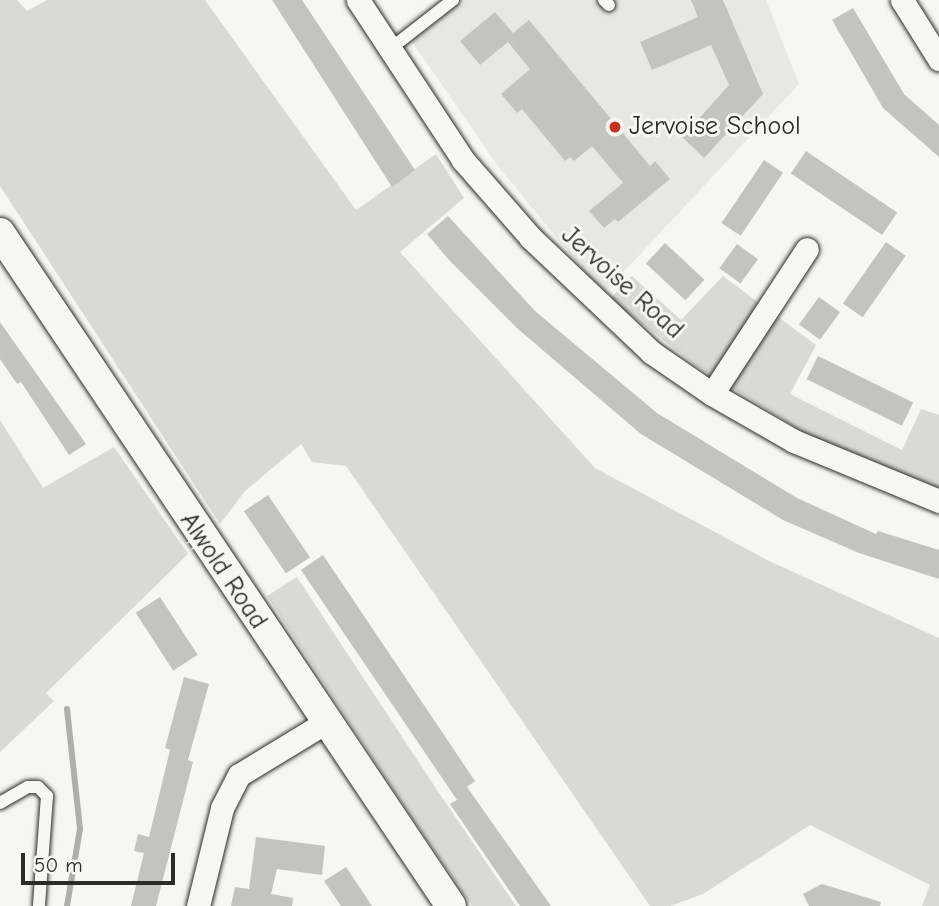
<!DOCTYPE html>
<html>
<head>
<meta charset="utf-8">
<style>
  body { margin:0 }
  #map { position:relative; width:939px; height:906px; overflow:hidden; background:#f6f6f2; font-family:"Comic Neue",sans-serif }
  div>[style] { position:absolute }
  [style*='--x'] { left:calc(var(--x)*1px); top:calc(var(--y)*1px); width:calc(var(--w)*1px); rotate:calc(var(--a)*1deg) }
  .built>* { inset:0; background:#e7e7e3 }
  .green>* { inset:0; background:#d9d9d5 }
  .stream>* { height:6px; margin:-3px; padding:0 3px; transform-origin:3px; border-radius:3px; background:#aeaeab }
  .building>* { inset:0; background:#c3c3c0; transform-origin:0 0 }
  .roads { filter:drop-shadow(0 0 2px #2b2b2b) drop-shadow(0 0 2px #2b2b2b) }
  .service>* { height:12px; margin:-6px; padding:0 6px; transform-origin:6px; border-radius:6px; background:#f6f6f2 }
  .minor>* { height:23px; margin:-11.5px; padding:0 11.5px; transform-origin:11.5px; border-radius:11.5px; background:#f6f6f2 }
  .tertiary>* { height:30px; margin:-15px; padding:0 15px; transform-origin:15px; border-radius:15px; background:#f6f6f2 }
  .dots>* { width:19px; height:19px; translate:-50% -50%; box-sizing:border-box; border:4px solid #f6f6f2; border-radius:50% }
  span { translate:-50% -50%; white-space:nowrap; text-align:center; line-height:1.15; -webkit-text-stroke:6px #f6f6f2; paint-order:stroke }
  .poi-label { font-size:26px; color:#2b2b2b }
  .left { translate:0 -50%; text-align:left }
  .street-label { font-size:26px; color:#2b2b2b }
  .scale { position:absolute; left:21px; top:853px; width:154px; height:32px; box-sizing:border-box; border:4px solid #2b2b2b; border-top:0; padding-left:9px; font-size:21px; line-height:24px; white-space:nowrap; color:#2b2b2b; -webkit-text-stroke:5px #f6f6f2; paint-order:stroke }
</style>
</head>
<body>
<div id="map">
  <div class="built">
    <i style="clip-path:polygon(449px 0,766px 0,799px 84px,603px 294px,501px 170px,406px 33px)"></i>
  </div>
  <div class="green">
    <i style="clip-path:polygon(0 0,17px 0,27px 11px,47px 0,205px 0,356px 210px,436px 154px,464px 198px,400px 252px,595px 468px,769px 561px,939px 638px,939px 906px,922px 906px,930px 885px,810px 825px,703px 894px,670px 906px,650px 906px,346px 466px,312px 462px,301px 444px,245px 491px,220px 524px,0 186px)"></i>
    <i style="clip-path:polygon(632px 276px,681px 320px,723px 276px,816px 345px,790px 394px,902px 450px,921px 409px,939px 415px,939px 488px,808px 435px,698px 367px,610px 299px)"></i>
    <i style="clip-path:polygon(0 420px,43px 488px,114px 447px,188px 554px,46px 693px,54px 701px,0 752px)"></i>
    <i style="clip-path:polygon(297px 577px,439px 793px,516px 906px,472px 906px,401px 801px,267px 596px)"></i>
  </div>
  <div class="stream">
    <i style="--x:67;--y:709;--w:121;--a:83.8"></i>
    <i style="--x:80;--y:829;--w:78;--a:99.6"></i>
  </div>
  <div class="building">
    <i style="clip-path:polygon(272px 0,302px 0,415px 170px,392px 187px)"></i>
    <i style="clip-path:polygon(691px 0,723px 0,763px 94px,704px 158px,677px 132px,689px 119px,694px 124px,729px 85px,711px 45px,652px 70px,640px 42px,698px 17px)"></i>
    <i style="clip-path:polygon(853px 8px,904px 94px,939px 125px,939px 157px,883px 108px,832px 20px)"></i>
    <i style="clip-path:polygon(495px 12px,513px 33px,529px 20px,650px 166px,655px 161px,670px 179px,618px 222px,615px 219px,604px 228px,589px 211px,623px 183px,592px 146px,574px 161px,570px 157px,565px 161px,522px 109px,517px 113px,501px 94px,530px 69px,508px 42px,480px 65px,460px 41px)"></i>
    <i style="left:806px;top:151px;width:110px;height:27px;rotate:34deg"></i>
    <i style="left:764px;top:160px;width:23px;height:76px;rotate:34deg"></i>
    <i style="clip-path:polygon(448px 216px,535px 311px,657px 413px,797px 498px,876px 534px,878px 531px,939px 550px,939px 579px,859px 553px,783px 520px,641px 434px,518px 329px,450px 261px,427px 234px)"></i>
    <i style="left:886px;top:242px;width:24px;height:75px;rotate:35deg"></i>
    <i style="left:665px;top:243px;width:54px;height:28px;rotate:43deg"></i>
    <i style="left:737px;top:244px;width:26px;height:30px;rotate:36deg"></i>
    <i style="left:819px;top:297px;width:26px;height:34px;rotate:36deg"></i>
    <i style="clip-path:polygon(0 322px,86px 444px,69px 455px,21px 382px,17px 384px,0 359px)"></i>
    <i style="left:818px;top:356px;width:106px;height:26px;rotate:26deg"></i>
    <i style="left:268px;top:495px;width:75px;height:29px;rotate:56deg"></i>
    <i style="clip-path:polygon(323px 555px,475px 781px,467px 787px,551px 906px,520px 906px,450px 804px,457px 800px,301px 570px)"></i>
    <i style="left:160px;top:597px;width:69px;height:29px;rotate:57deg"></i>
    <i style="clip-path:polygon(184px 677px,209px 684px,188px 760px,193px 762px,156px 906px,131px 906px,144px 853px,134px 851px,138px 834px,149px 837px,170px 750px,165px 748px)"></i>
    <i style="clip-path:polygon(256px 837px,325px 846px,322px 875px,277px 869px,271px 894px,293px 898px,292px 906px,231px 906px,235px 887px,249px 889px)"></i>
    <i style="clip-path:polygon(346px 867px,372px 906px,341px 906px,324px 881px)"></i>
    <i style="clip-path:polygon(822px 884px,881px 902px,880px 906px,809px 906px,803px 894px)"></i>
  </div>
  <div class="roads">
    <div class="service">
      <i style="--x:604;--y:0;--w:7;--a:45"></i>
      <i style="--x:390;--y:49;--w:80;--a:-37.9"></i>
      <i style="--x:0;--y:803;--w:32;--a:-30"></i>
      <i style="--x:28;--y:787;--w:10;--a:0"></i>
      <i style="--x:38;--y:787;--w:13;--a:45"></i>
      <i style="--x:47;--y:796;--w:110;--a:94.2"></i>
    </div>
    <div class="minor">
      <i style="--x:358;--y:0;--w:191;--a:56.7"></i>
      <i style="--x:463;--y:160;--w:103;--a:48.9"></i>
      <i style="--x:531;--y:238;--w:166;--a:43.5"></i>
      <i style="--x:651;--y:352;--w:74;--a:34.5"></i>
      <i style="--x:712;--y:394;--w:95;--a:29.8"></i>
      <i style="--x:794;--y:441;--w:157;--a:22.5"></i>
      <i style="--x:902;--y:0;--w:70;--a:57.9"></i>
      <i style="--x:712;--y:394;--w:173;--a:-56.8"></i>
      <i style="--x:198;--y:906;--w:101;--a:-76.2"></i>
      <i style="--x:222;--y:808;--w:37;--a:-63"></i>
      <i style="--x:239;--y:775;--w:102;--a:-31.3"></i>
    </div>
    <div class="tertiary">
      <i style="--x:0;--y:233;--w:810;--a:56.17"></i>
    </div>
  </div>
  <div class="dots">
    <i style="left:615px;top:127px;background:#c8321e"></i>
  </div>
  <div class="poi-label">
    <span class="left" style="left:629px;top:127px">Jervoise School</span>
  </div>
  <div class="street-label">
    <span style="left:622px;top:283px;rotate:42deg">Jervoise Road</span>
    <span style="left:223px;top:571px;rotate:56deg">Alwold Road</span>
  </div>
  <div class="scale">50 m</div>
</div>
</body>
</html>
